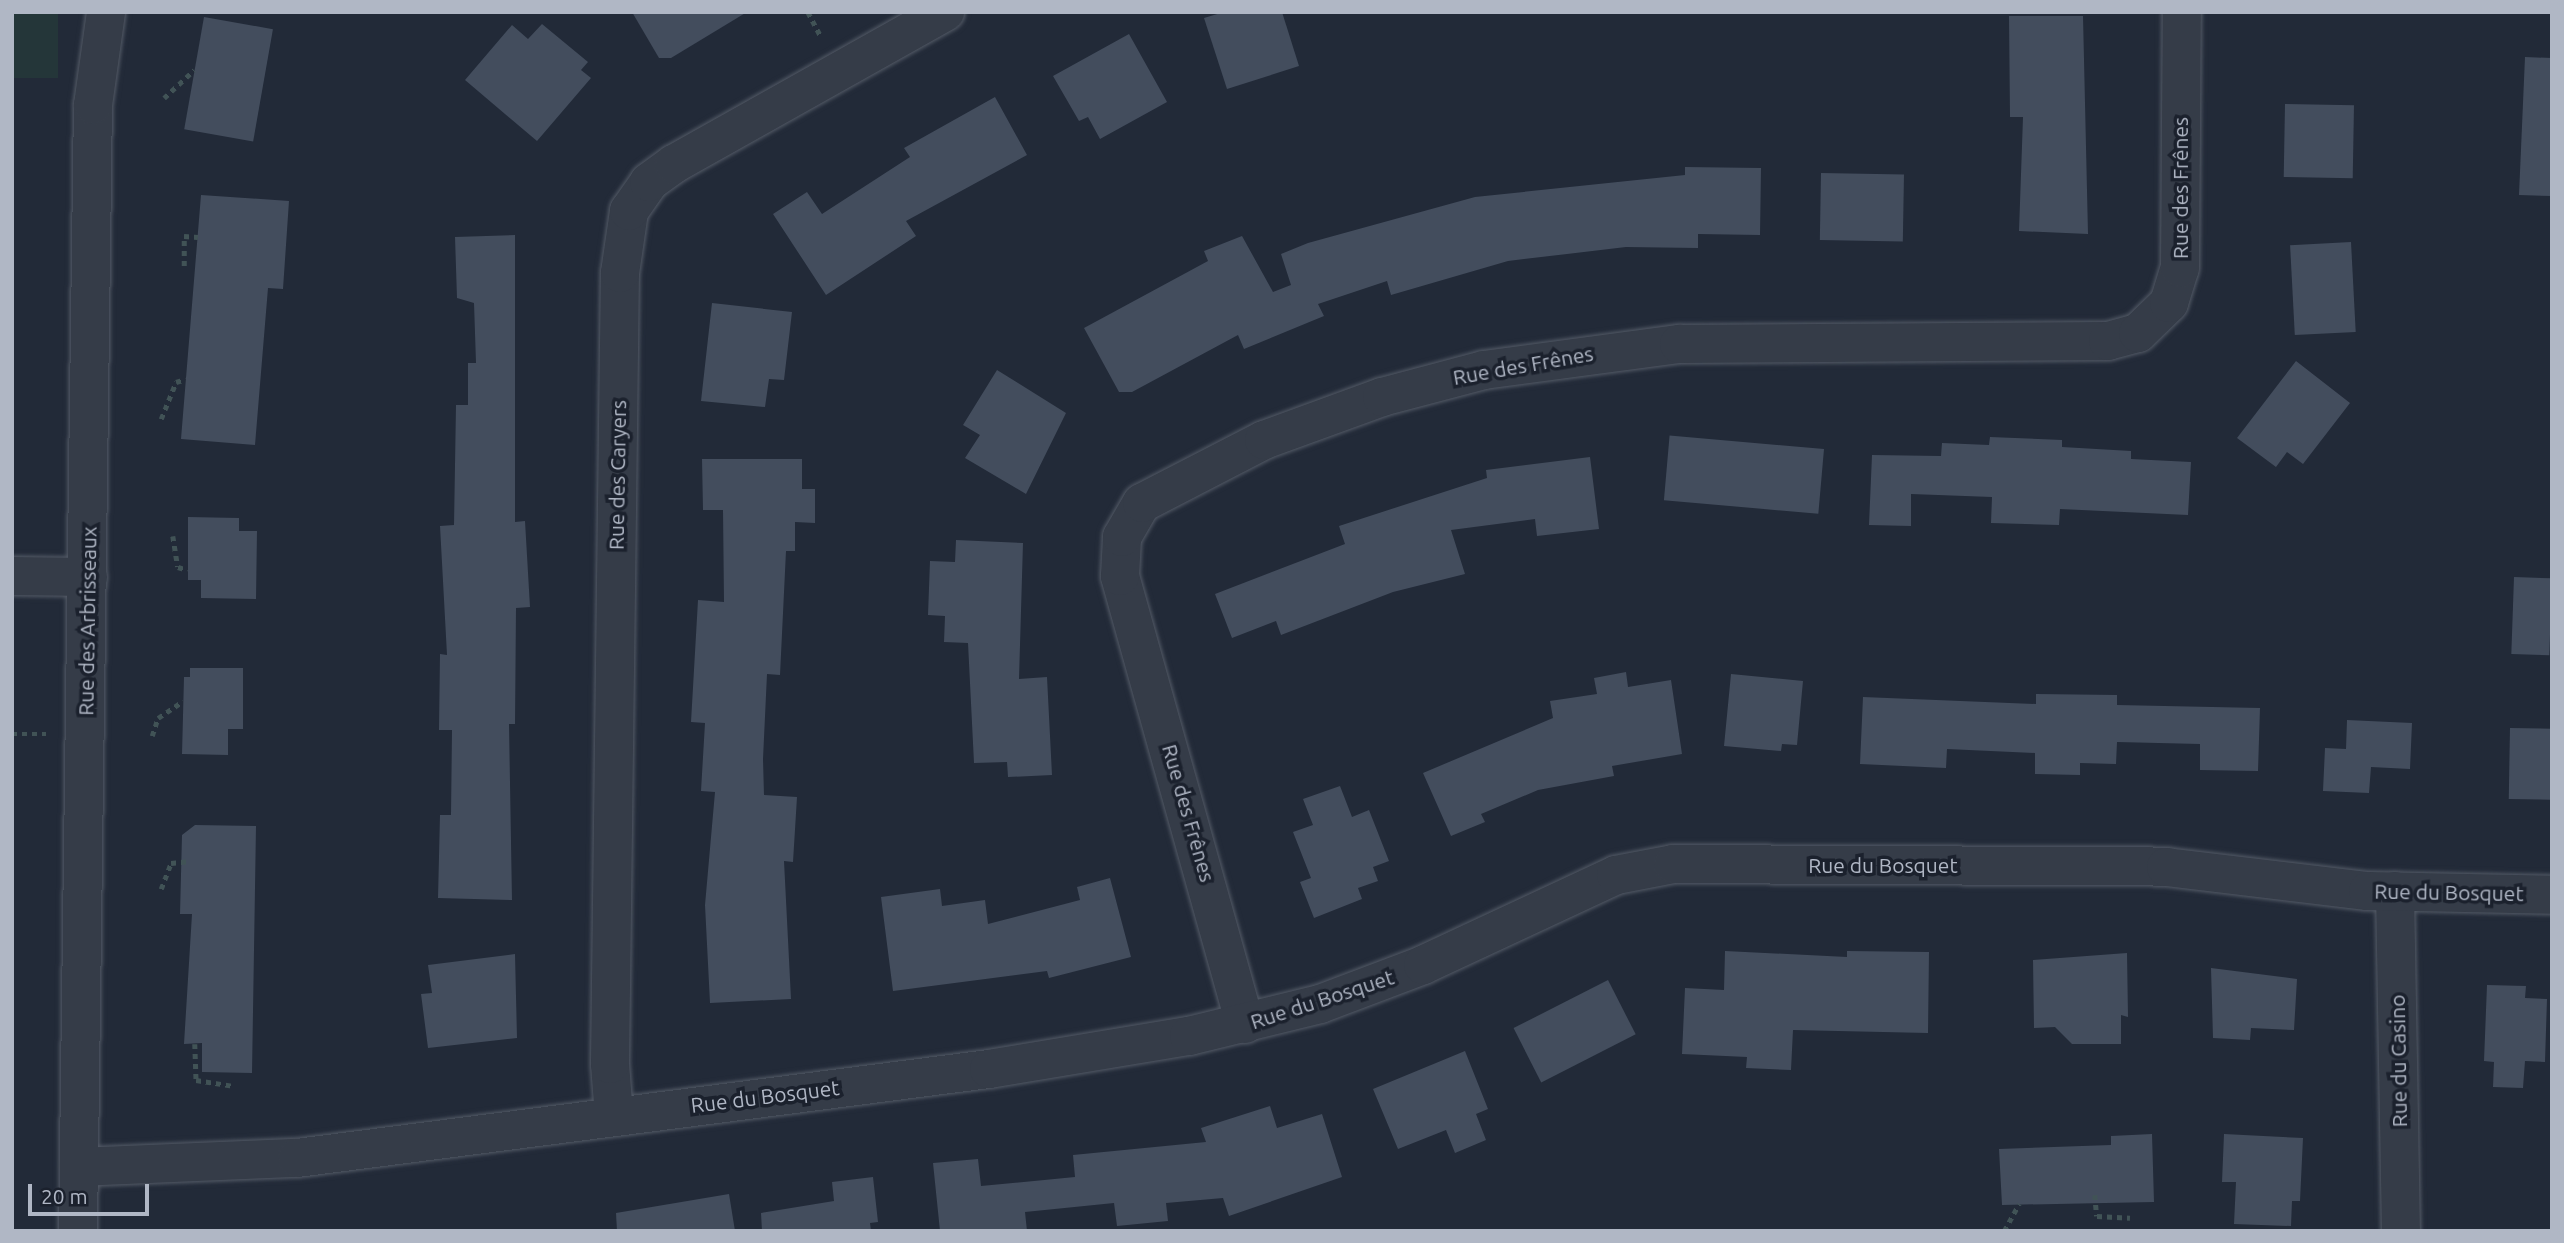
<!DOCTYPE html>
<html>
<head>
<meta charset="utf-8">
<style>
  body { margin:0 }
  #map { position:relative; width:2564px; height:1243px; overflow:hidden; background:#222a38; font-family:Ubuntu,sans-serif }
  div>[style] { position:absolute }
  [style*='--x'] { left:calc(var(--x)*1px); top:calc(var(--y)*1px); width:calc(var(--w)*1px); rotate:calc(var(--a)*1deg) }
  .green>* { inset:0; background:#243639; transform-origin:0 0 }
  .building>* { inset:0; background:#434d5d; transform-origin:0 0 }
  .path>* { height:4.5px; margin-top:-2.25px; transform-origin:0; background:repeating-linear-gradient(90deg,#415356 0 5px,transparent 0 10px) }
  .roads { filter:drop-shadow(0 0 2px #535a66) drop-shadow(0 0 2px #535a66) }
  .minor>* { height:38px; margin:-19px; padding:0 19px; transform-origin:19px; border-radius:19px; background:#353c48 }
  span { translate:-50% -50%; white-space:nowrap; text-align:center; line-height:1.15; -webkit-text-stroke:7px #1b212d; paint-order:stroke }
  .street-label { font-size:21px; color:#b0b7c5 }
  .frame { position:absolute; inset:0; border:14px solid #b0b7c5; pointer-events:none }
  .scale { position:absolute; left:28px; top:1184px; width:121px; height:32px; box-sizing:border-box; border:4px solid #b0b7c5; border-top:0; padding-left:9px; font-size:21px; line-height:24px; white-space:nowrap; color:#b0b7c5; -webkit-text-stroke:5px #1b212d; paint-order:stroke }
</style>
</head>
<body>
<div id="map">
  <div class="green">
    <i style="left:12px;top:12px;width:46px;height:66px"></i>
  </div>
  <div class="building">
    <i style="clip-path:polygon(632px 12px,747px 12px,671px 58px,659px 58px)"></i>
    <i style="clip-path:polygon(1224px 12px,1282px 12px,1299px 66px,1227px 89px,1204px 18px)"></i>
    <i style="clip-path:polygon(2009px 16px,2083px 16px,2088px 234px,2019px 231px,2023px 117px,2010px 117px)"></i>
    <i style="left:204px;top:17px;width:70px;height:114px;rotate:10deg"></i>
    <i style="clip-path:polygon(542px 24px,588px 62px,581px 70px,591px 78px,537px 141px,465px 80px,512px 25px,528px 39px)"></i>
    <i style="clip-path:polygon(1129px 34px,1167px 102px,1100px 139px,1088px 117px,1079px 121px,1053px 76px)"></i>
    <i style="clip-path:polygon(2525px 57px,2552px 58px,2552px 196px,2519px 195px)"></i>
    <i style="clip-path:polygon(995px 97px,1027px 155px,906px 221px,916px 236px,826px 295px,773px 214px,807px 192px,822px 214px,910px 157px,904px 148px)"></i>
    <i style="left:2285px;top:104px;width:69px;height:73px;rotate:1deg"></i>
    <i style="clip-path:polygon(1685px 167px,1761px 168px,1760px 235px,1698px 234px,1698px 248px,1626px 247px,1508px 261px,1391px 295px,1387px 281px,1318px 304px,1324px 316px,1244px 349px,1238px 335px,1132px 392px,1119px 392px,1084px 328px,1208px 261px,1204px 251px,1242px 236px,1273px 292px,1291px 285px,1281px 254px,1308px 243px,1475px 197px,1685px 175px)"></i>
    <i style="left:1821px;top:173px;width:83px;height:67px;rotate:1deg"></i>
    <i style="clip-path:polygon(201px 195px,289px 201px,283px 289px,268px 288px,255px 445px,181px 439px)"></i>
    <i style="clip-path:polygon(515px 235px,515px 522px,525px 521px,530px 607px,516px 608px,515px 724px,509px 724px,512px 900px,438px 898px,440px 815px,451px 815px,452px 730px,439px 730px,440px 654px,447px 655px,440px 526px,454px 525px,456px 405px,468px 405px,468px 363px,476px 363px,474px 303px,457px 298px,455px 237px)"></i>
    <i style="left:2351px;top:242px;width:90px;height:61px;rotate:87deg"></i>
    <i style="clip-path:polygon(712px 303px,792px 312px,784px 380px,769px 379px,765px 407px,701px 401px)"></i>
    <i style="clip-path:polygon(2296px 361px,2350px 403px,2303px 464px,2287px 452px,2276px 467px,2237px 438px)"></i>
    <i style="clip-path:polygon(997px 370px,1066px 413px,1026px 494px,965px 458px,980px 435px,963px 425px)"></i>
    <i style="clip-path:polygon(1990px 437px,2062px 440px,2062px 447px,2131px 451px,2131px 459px,2191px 462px,2188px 515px,2060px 509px,2059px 525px,1991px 523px,1992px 497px,1911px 494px,1911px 526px,1869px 525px,1872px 455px,1941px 456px,1942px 443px,1989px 445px)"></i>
    <i style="left:1824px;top:449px;width:65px;height:155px;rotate:95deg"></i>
    <i style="clip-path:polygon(1590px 457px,1599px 529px,1537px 536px,1535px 519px,1451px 530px,1465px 574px,1393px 592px,1281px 635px,1276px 621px,1232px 638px,1215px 594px,1345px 544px,1339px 526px,1487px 478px,1486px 470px)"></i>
    <i style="clip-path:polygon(702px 459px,802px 459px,802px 489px,815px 489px,815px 523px,795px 522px,795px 551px,786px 551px,780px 675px,767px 674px,763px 759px,764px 795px,797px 797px,793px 862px,784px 861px,791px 999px,710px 1003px,705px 905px,715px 792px,701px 791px,705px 723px,691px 722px,698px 600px,724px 602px,723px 510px,703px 510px)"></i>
    <i style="clip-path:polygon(188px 517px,239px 518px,239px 531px,257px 531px,256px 599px,201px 598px,201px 580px,188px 580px)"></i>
    <i style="clip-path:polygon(956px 540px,1023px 543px,1019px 679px,1047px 677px,1052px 775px,1008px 777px,1007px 762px,974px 763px,968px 643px,944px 642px,945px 616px,928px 615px,930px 561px,955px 562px)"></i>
    <i style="left:2514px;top:577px;width:38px;height:77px;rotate:2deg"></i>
    <i style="clip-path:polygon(190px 668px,243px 668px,243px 729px,228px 729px,228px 755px,182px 754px,184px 677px,190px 677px)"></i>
    <i style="clip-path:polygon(1626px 672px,1628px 687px,1671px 680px,1682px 754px,1612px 766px,1614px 776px,1538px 790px,1481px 814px,1485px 822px,1451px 836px,1423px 773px,1553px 718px,1550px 701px,1597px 694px,1594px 678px)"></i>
    <i style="clip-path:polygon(1731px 674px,1803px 681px,1797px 745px,1782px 744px,1781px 751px,1724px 746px)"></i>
    <i style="clip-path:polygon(2036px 694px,2117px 695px,2117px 705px,2260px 708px,2258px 771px,2200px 770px,2200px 744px,2117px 742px,2116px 764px,2080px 763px,2080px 775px,2035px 774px,2035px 753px,1947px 749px,1946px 768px,1860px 764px,1863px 697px,2036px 704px)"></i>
    <i style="clip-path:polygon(2347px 720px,2412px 723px,2410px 769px,2371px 767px,2369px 793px,2323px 791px,2325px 748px,2346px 749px)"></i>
    <i style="left:2510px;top:728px;width:42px;height:71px;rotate:1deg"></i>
    <i style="clip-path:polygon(1340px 786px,1352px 817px,1369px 810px,1389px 861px,1373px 867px,1378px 881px,1358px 888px,1362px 899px,1314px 918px,1300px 882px,1311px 878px,1293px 832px,1313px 825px,1303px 799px)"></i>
    <i style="clip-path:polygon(195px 825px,256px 826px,252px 1073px,202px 1072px,202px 1043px,184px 1044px,192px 914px,180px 914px,182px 835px)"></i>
    <i style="clip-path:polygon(1110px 878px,1131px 957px,1049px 978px,1047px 971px,893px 991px,881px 897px,940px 889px,942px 906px,985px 900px,988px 924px,1080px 900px,1077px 887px)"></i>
    <i style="clip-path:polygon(1725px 951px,1847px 957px,1847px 951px,1929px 952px,1928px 1033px,1793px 1030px,1791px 1070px,1746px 1068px,1747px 1057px,1682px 1054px,1685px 988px,1724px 990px)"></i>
    <i style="clip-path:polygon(2127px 953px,2128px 1017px,2121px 1015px,2121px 1044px,2072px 1044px,2055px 1027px,2034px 1028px,2033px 960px)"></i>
    <i style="clip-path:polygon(515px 954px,517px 1038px,428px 1048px,421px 994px,432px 993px,428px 965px)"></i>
    <i style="clip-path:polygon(2211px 968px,2297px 979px,2294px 1030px,2251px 1028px,2250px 1040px,2213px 1038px)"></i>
    <i style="left:1608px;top:980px;width:61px;height:106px;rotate:63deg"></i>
    <i style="clip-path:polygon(2487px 985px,2526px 986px,2525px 998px,2547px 999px,2545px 1062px,2525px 1061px,2523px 1088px,2493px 1087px,2494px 1062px,2484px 1061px)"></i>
    <i style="clip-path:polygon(1465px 1051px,1488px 1109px,1476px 1114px,1486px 1140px,1455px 1153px,1446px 1130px,1398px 1149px,1373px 1089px)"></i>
    <i style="clip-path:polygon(1270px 1106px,1277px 1128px,1322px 1114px,1342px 1177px,1229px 1216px,1223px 1198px,1166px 1203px,1168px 1221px,1117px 1226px,1114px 1203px,1025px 1212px,1027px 1231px,940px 1231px,933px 1163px,978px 1159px,981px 1186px,1075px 1177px,1073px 1155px,1206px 1142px,1201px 1128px)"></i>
    <i style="clip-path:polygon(2152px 1134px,2154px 1202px,2002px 1205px,1999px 1149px,2111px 1145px,2111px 1136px)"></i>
    <i style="clip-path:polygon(2224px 1134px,2303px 1138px,2300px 1201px,2292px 1201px,2291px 1226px,2234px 1224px,2236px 1182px,2222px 1182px)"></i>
    <i style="clip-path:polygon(873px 1177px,878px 1222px,870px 1223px,871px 1231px,762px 1231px,761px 1213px,834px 1201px,832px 1182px)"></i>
    <i style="clip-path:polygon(729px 1194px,735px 1231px,617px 1231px,616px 1213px)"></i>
  </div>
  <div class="path">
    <i style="--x:808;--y:12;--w:27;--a:62"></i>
    <i style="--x:164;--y:98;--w:41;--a:-43"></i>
    <i style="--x:184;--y:266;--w:30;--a:-90"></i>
    <i style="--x:184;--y:236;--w:14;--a:4"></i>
    <i style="--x:161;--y:419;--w:40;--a:-68"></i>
    <i style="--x:176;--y:382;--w:10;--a:-17"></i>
    <i style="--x:173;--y:536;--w:31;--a:81"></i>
    <i style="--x:178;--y:567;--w:10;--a:17"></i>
    <i style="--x:12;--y:734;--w:34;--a:0"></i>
    <i style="--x:152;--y:736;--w:19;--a:-72"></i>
    <i style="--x:158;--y:718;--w:30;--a:-34"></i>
    <i style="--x:161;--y:889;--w:28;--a:-69"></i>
    <i style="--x:171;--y:863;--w:20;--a:-6"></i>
    <i style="--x:195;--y:1044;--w:36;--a:88"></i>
    <i style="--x:196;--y:1080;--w:36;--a:9"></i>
    <i style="--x:2095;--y:1195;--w:21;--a:85"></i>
    <i style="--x:2097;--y:1216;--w:33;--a:3"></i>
    <i style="--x:2004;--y:1231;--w:31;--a:-61"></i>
  </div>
  <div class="roads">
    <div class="minor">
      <i style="--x:12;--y:576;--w:76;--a:0.8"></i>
      <i style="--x:2395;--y:891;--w:340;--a:89"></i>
      <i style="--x:1245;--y:1024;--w:465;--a:-105.6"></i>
      <i style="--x:1120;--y:576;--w:39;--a:-87"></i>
      <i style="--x:1122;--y:537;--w:39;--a:-60"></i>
      <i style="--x:1142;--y:503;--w:137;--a:-27.3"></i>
      <i style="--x:1264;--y:440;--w:126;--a:-20"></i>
      <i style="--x:1382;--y:397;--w:106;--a:-14.8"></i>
      <i style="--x:1484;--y:370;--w:197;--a:-7.6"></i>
      <i style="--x:1679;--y:344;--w:429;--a:-0.4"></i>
      <i style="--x:2108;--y:341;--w:31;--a:-15"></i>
      <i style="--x:2138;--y:333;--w:43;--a:-44.1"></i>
      <i style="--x:2169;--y:303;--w:37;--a:-73"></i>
      <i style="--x:2180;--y:268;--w:256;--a:-89.6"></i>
      <i style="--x:614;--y:1116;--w:52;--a:-94.4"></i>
      <i style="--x:610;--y:1064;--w:791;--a:-89.28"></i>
      <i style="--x:620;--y:273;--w:63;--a:-81.7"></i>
      <i style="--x:629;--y:211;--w:35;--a:-55"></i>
      <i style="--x:649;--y:182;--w:31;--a:-36"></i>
      <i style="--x:674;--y:164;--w:311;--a:-29.3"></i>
      <i style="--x:79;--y:1167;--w:218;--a:-2.4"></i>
      <i style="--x:297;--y:1158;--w:698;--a:-7.33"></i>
      <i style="--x:989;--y:1069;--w:203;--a:-9.4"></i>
      <i style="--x:1189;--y:1036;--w:135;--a:-13.7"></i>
      <i style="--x:1320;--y:1004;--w:110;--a:-20.7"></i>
      <i style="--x:1423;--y:965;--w:213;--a:-25"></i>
      <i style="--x:1616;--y:875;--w:58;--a:-10.9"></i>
      <i style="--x:1673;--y:864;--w:493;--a:0.3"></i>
      <i style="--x:2166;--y:867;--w:203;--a:6.8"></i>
      <i style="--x:2368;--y:891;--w:184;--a:1.2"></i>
      <i style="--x:78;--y:1231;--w:1126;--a:-89.24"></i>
      <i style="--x:93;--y:105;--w:94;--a:-82"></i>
    </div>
  </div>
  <div class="street-label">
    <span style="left:2180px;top:188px;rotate:-90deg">Rue des Frênes</span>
    <span style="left:1523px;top:365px;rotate:-10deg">Rue des Frênes</span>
    <span style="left:617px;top:475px;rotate:-89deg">Rue des Caryers</span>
    <span style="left:87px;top:621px;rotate:-89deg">Rue des Arbrisseaux</span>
    <span style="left:1189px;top:813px;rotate:74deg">Rue des Frênes</span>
    <span style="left:1883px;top:865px">Rue du Bosquet</span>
    <span style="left:2449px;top:892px;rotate:1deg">Rue du Bosquet</span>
    <span style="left:1322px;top:999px;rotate:-18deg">Rue du Bosquet</span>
    <span style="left:2398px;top:1061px;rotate:-91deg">Rue du Casino</span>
    <span style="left:765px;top:1096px;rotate:-7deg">Rue du Bosquet</span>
  </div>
  <div class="frame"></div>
  <div class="scale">20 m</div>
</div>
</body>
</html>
